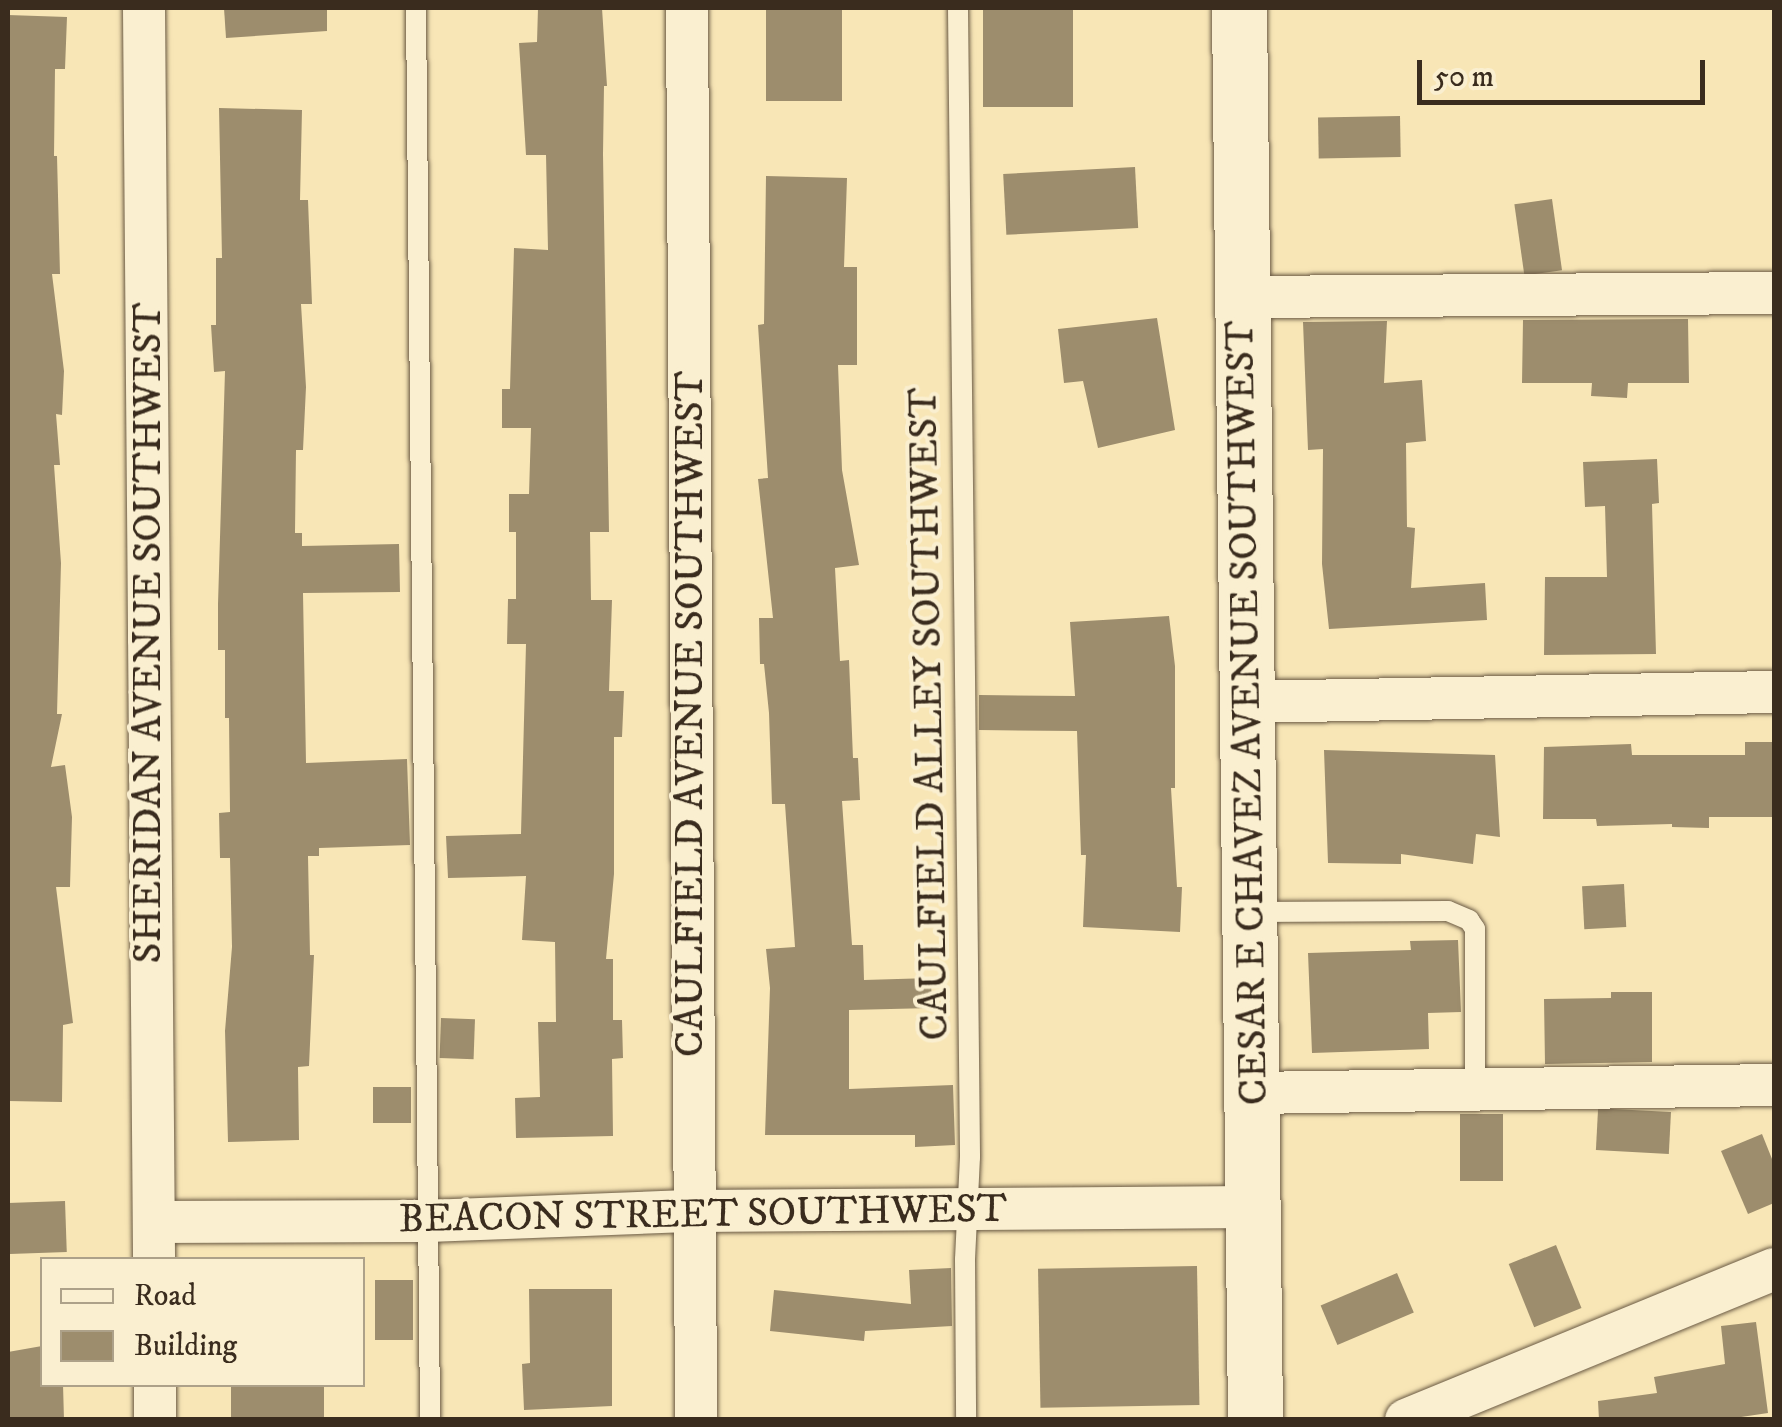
<!DOCTYPE html>
<html>
<head>
<meta charset="utf-8">
<style>
  body { margin:0 }
  #map { position:relative; width:1782px; height:1427px; overflow:hidden; background:#f8e6b6; font-family:"IM FELL DW Pica",serif }
  div>[style] { position:absolute }
  [style*='--x'] { left:calc(var(--x)*1px); top:calc(var(--y)*1px); width:calc(var(--w)*1px); rotate:calc(var(--a)*1deg) }
  .building>* { inset:0; background:#9d8d6d; transform-origin:0 0 }
  .roads { filter:drop-shadow(0 0 2px #6a5a44) drop-shadow(0 0 2px #6a5a44) }
  .service>* { height:20px; margin:-10px; padding:0 10px; transform-origin:10px; border-radius:10px; background:#faefd0 }
  .minor>* { height:42px; margin:-21px; padding:0 21px; transform-origin:21px; border-radius:21px; background:#faefd0 }
  .secondary>* { height:55px; margin:-27.5px; padding:0 27.5px; transform-origin:27.5px; border-radius:27.5px; background:#faefd0 }
  span { translate:-50% -50%; white-space:nowrap; text-align:center; line-height:1.15; -webkit-text-stroke:8px #faefd0; paint-order:stroke }
  .street-label { font-size:40px; color:#3a2c1e }
  .frame { position:absolute; inset:0; border:10px solid #3a2c1e; pointer-events:none }
  .legend { position:absolute; left:40px; top:1257px; width:325px; height:130px; box-sizing:border-box; background:#faefd0; border:2px solid #ada189; margin:0; padding:12px 18px; list-style:none; font-size:30px; color:#3a2c1e }
  .legend li { display:flex; align-items:center; gap:20px; height:50px }
  .legend b { width:50px; border:2px solid #ada189 }
  .scale { position:absolute; left:1417px; top:60px; width:288px; height:45px; box-sizing:border-box; border:5px solid #3a2c1e; border-top:0; padding-left:12px; font-size:30px; line-height:35px; white-space:nowrap; color:#3a2c1e; -webkit-text-stroke:8px #faefd0; paint-order:stroke }
</style>
</head>
<body>
<div id="map">
  <div class="building">
    <i style="clip-path:polygon(224px 8px,327px 8px,327px 31px,226px 38px)"></i>
    <i style="clip-path:polygon(538px 8px,602px 8px,607px 86px,604px 86px,603px 154px,609px 532px,590px 532px,591px 600px,612px 600px,609px 691px,624px 691px,622px 737px,614px 737px,614px 874px,606px 959px,613px 959px,613px 1020px,622px 1020px,623px 1058px,612px 1059px,613px 1136px,516px 1138px,515px 1098px,540px 1097px,538px 1022px,556px 1022px,555px 942px,522px 940px,526px 876px,448px 878px,446px 836px,521px 834px,526px 644px,507px 644px,508px 599px,516px 599px,516px 532px,509px 532px,509px 494px,529px 494px,531px 428px,502px 428px,502px 389px,510px 389px,514px 248px,548px 250px,546px 155px,526px 155px,519px 43px,537px 42px)"></i>
    <i style="left:766px;top:8px;width:76px;height:93px"></i>
    <i style="left:983px;top:8px;width:90px;height:99px"></i>
    <i style="clip-path:polygon(8px 15px,67px 17px,65px 69px,55px 69px,54px 156px,57px 156px,60px 274px,52px 274px,64px 371px,62px 415px,56px 414px,60px 465px,54px 465px,61px 563px,57px 714px,62px 714px,51px 767px,65px 765px,72px 817px,70px 887px,56px 887px,73px 1023px,63px 1025px,62px 1102px,8px 1101px)"></i>
    <i style="clip-path:polygon(219px 108px,302px 110px,300px 200px,308px 200px,312px 304px,301px 304px,306px 387px,303px 450px,296px 450px,295px 533px,302px 533px,302px 546px,399px 544px,400px 592px,303px 593px,306px 763px,407px 759px,410px 845px,319px 848px,319px 856px,308px 856px,310px 955px,314px 955px,309px 1066px,298px 1067px,299px 1140px,228px 1142px,225px 1031px,232px 947px,230px 858px,220px 858px,219px 813px,230px 812px,229px 718px,225px 718px,225px 650px,218px 650px,218px 604px,225px 371px,214px 372px,211px 325px,216px 325px,216px 258px,222px 258px)"></i>
    <i style="left:1400px;top:116px;width:41px;height:82px;rotate:89deg"></i>
    <i style="left:1135px;top:167px;width:61px;height:132px;rotate:87deg"></i>
    <i style="clip-path:polygon(766px 176px,847px 178px,844px 267px,857px 267px,857px 365px,838px 365px,842px 470px,859px 565px,835px 568px,840px 661px,849px 660px,853px 758px,858px 758px,860px 800px,842px 801px,852px 945px,863px 945px,864px 980px,931px 978px,932px 1008px,849px 1010px,849px 1089px,953px 1085px,955px 1145px,915px 1147px,915px 1135px,765px 1135px,770px 988px,766px 949px,795px 947px,785px 804px,772px 804px,769px 713px,764px 664px,760px 664px,759px 618px,773px 618px,758px 479px,768px 478px,758px 325px,764px 324px)"></i>
    <i style="left:1552px;top:199px;width:72px;height:38px;rotate:82deg"></i>
    <i style="clip-path:polygon(1157px 318px,1175px 430px,1098px 448px,1083px 381px,1064px 383px,1058px 329px)"></i>
    <i style="clip-path:polygon(1688px 319px,1689px 383px,1628px 383px,1627px 398px,1591px 396px,1592px 383px,1522px 383px,1523px 320px)"></i>
    <i style="clip-path:polygon(1387px 321px,1384px 383px,1422px 380px,1426px 441px,1406px 443px,1407px 527px,1415px 528px,1411px 588px,1485px 583px,1487px 620px,1329px 629px,1322px 564px,1323px 449px,1308px 450px,1303px 322px)"></i>
    <i style="clip-path:polygon(1657px 459px,1659px 503px,1652px 504px,1656px 654px,1544px 655px,1545px 577px,1607px 577px,1605px 506px,1585px 507px,1583px 462px)"></i>
    <i style="clip-path:polygon(1169px 616px,1175px 666px,1175px 788px,1171px 788px,1177px 887px,1182px 887px,1180px 932px,1083px 927px,1086px 855px,1081px 855px,1077px 731px,979px 730px,979px 695px,1075px 696px,1070px 622px)"></i>
    <i style="clip-path:polygon(1745px 742px,1774px 742px,1772px 817px,1709px 817px,1709px 828px,1672px 827px,1672px 824px,1597px 826px,1596px 819px,1543px 819px,1544px 747px,1631px 744px,1632px 755px,1745px 755px)"></i>
    <i style="clip-path:polygon(1324px 750px,1495px 755px,1500px 837px,1476px 834px,1473px 864px,1401px 854px,1401px 864px,1328px 863px)"></i>
    <i style="left:1624px;top:884px;width:43px;height:42px;rotate:87deg"></i>
    <i style="clip-path:polygon(1458px 940px,1461px 1012px,1428px 1013px,1429px 1049px,1312px 1053px,1308px 953px,1411px 950px,1410px 941px)"></i>
    <i style="clip-path:polygon(1611px 992px,1652px 992px,1652px 1062px,1545px 1064px,1544px 999px,1611px 998px)"></i>
    <i style="left:441px;top:1018px;width:34px;height:40px;rotate:2deg"></i>
    <i style="left:373px;top:1087px;width:38px;height:36px"></i>
    <i style="left:1671px;top:1112px;width:42px;height:73px;rotate:93deg"></i>
    <i style="left:1503px;top:1114px;width:67px;height:43px;rotate:90deg"></i>
    <i style="clip-path:polygon(1762px 1134px,1774px 1164px,1774px 1203px,1748px 1214px,1721px 1151px)"></i>
    <i style="left:65px;top:1201px;width:51px;height:57px;rotate:88deg"></i>
    <i style="left:1556px;top:1245px;width:68px;height:51px;rotate:68deg"></i>
    <i style="left:1197px;top:1266px;width:139px;height:159px;rotate:89deg"></i>
    <i style="clip-path:polygon(951px 1268px,952px 1326px,865px 1331px,864px 1341px,770px 1331px,774px 1290px,911px 1304px,909px 1270px)"></i>
    <i style="left:1397px;top:1273px;width:43px;height:83px;rotate:67deg"></i>
    <i style="left:375px;top:1280px;width:38px;height:60px"></i>
    <i style="clip-path:polygon(529px 1289px,612px 1289px,612px 1406px,524px 1410px,522px 1364px,530px 1363px)"></i>
    <i style="clip-path:polygon(1756px 1322px,1768px 1413px,1721px 1420px,1599px 1420px,1598px 1401px,1657px 1393px,1654px 1377px,1725px 1364px,1721px 1326px)"></i>
    <i style="clip-path:polygon(42px 1346px,42px 1384px,63px 1384px,64px 1420px,8px 1420px,8px 1352px)"></i>
    <i style="left:231px;top:1384px;width:93px;height:36px"></i>
  </div>
  <div class="roads">
    <div class="service">
      <i style="--x:416;--y:8;--w:1412;--a:89.43"></i>
      <i style="--x:958;--y:8;--w:1149;--a:89.4"></i>
      <i style="--x:970;--y:1157;--w:103;--a:92.8"></i>
      <i style="--x:965;--y:1260;--w:160;--a:89.6"></i>
      <i style="--x:1251;--y:912;--w:197;--a:-0.3"></i>
      <i style="--x:1448;--y:911;--w:23;--a:23"></i>
      <i style="--x:1469;--y:920;--w:11;--a:56"></i>
      <i style="--x:1475;--y:929;--w:163;--a:90"></i>
    </div>
    <div class="minor">
      <i style="--x:144;--y:8;--w:1252;--a:89.54"></i>
      <i style="--x:687;--y:8;--w:1412;--a:89.63"></i>
      <i style="--x:1244;--y:297;--w:530;--a:-0.43"></i>
      <i style="--x:1248;--y:702;--w:526;--a:-1.09"></i>
      <i style="--x:1252;--y:1093;--w:522;--a:-0.88"></i>
      <i style="--x:154;--y:1222;--w:274;--a:-0.2"></i>
      <i style="--x:428;--y:1221;--w:266;--a:-2.2"></i>
      <i style="--x:694;--y:1211;--w:559;--a:-0.41"></i>
      <i style="--x:155;--y:1384;--w:36;--a:90"></i>
      <i style="--x:1406;--y:1420;--w:398;--a:-22.3"></i>
    </div>
    <div class="secondary">
      <i style="--x:1239;--y:8;--w:1412;--a:89.35"></i>
    </div>
  </div>
  <div class="street-label">
    <span style="left:149px;top:633px;rotate:-90deg">SHERIDAN AVENUE SOUTHWEST</span>
    <span style="left:1248px;top:713px;rotate:-91deg">CESAR E CHAVEZ AVENUE SOUTHWEST</span>
    <span style="left:691px;top:714px;rotate:-90deg">CAULFIELD AVENUE SOUTHWEST</span>
    <span style="left:930px;top:714px;rotate:-91deg">CAULFIELD ALLEY SOUTHWEST</span>
    <span style="left:703px;top:1215px;rotate:-1deg">BEACON STREET SOUTHWEST</span>
  </div>
  <div class="frame"></div>
  <ul class="legend">
  <li><b style="height:12px;background:#faefd0"></b>Road</li>
  <li><b style="height:28px;background:#9d8d6d"></b>Building</li>
  </ul>
  <div class="scale">50 m</div>
</div>
</body>
</html>
